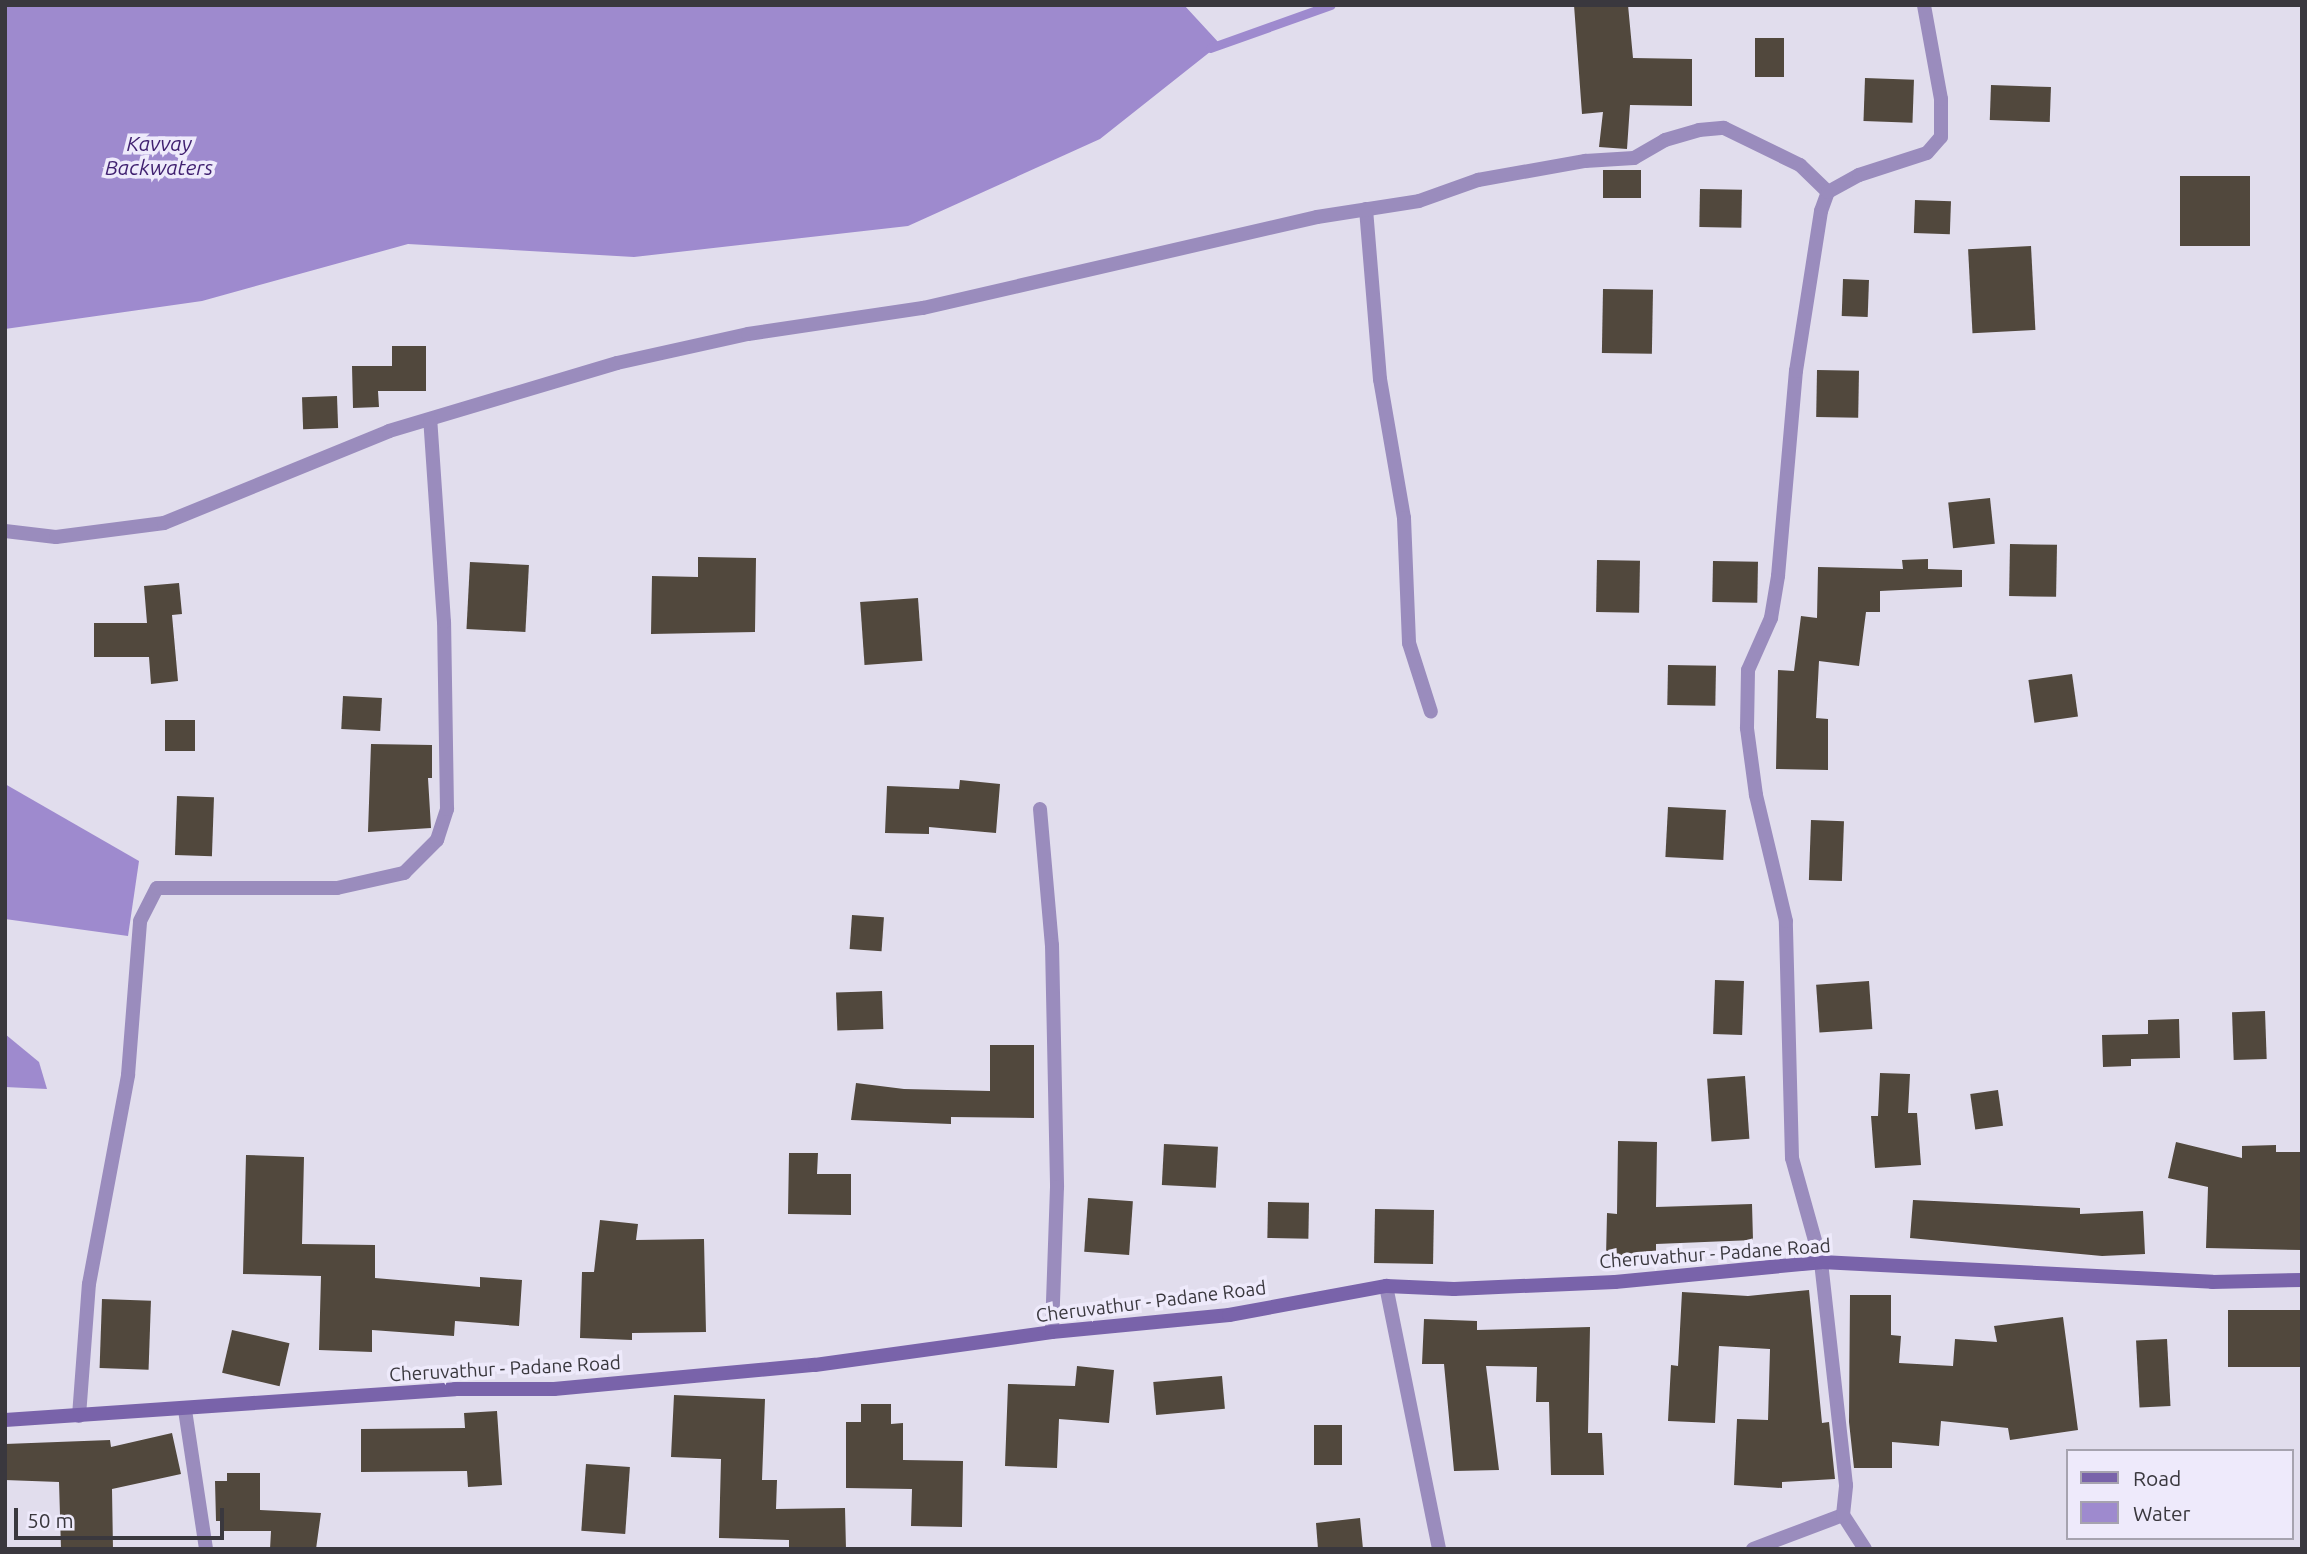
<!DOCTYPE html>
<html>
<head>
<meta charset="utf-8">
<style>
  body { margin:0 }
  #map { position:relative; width:2307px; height:1554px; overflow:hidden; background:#e1dded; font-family:Ubuntu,sans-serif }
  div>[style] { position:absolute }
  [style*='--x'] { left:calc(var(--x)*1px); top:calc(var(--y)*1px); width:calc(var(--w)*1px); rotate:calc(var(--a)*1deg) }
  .water>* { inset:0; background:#9e8ace }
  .stream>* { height:9px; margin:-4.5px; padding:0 4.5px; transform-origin:4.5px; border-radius:4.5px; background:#9e8ace }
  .building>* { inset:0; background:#51483d; transform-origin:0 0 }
  .minor>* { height:14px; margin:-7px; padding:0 7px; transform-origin:7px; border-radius:7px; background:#9a8cbd }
  .secondary>* { height:14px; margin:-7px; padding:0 7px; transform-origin:7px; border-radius:7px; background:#7963aa }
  span { translate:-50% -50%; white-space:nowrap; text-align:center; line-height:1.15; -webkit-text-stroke:7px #eeeafb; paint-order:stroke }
  .street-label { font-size:19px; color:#3a383e }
  .water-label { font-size:21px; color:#3f1f6f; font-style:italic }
  .frame { position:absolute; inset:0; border:7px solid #3a383e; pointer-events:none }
  .legend { position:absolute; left:2066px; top:1449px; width:228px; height:91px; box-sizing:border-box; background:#eeeafb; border:2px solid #a6a3af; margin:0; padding:9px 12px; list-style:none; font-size:21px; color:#3a383e }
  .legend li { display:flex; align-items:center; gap:14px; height:35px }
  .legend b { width:35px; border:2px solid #a6a3af }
  .scale { position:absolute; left:14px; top:1508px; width:210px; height:32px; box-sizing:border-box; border:4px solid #3a383e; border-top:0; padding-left:9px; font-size:21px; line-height:24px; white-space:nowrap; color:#3a383e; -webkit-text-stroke:5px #eeeafb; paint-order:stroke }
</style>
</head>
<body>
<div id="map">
  <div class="water">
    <i style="clip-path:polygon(5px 5px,1184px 5px,1220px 44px,1100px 139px,908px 226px,634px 257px,408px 244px,202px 301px,5px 329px)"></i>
    <i style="clip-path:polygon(5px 784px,139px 861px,128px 936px,5px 919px)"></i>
    <i style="clip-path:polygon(5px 1034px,39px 1062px,47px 1089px,5px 1087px)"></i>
  </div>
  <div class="stream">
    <i style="--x:1210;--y:48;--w:128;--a:-19.6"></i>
  </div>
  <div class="building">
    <i style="clip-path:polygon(1574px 5px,1628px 5px,1633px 58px,1692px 59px,1692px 106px,1630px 105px,1627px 149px,1599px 147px,1603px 112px,1582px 114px)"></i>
    <i style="left:1755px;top:38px;width:29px;height:39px"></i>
    <i style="left:1865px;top:78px;width:49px;height:43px;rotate:2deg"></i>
    <i style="left:1991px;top:85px;width:60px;height:35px;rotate:2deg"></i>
    <i style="left:1603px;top:170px;width:38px;height:28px"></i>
    <i style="left:2180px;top:176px;width:70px;height:70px"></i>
    <i style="left:1700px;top:189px;width:42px;height:38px;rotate:1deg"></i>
    <i style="left:1915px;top:200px;width:36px;height:33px;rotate:2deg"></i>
    <i style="left:2031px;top:246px;width:84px;height:63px;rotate:87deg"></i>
    <i style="left:1843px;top:279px;width:26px;height:37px;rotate:2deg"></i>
    <i style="left:1603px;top:289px;width:50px;height:64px;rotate:1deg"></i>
    <i style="clip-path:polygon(392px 346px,426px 346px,426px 391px,378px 391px,379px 407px,353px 408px,352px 366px,392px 366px)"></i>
    <i style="left:1817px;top:370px;width:42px;height:47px;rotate:1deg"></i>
    <i style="left:337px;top:396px;width:32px;height:35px;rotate:88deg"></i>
    <i style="left:1990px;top:498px;width:46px;height:42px;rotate:84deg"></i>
    <i style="left:2010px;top:544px;width:47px;height:52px;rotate:1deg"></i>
    <i style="clip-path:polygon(698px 557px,756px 558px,755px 632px,651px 634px,652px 576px,698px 577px)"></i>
    <i style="clip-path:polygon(1928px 559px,1928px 569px,1962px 570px,1962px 587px,1880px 591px,1880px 612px,1866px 612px,1859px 666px,1819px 661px,1816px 718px,1828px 719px,1828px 770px,1776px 769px,1778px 670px,1794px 671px,1801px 616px,1817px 618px,1818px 567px,1903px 569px,1902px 560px)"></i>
    <i style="left:1597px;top:560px;width:43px;height:52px;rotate:1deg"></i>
    <i style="left:1713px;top:561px;width:45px;height:41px;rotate:1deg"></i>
    <i style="left:470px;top:562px;width:59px;height:67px;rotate:3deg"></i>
    <i style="clip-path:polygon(179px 583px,182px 614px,172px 615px,178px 681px,151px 684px,149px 657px,94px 657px,94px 623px,147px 623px,144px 586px)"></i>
    <i style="left:918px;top:598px;width:63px;height:58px;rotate:86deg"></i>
    <i style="left:1668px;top:665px;width:48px;height:40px;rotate:1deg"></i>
    <i style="left:2072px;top:674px;width:43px;height:44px;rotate:82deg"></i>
    <i style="left:343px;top:696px;width:39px;height:33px;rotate:3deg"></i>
    <i style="left:165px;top:720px;width:30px;height:31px"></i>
    <i style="clip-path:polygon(371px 744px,432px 745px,432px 778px,428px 778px,431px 828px,368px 832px)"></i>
    <i style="clip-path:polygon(960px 780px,1000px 784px,996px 833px,929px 827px,929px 834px,885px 833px,887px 786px,959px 789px)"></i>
    <i style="left:177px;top:796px;width:37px;height:59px;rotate:2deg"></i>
    <i style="left:1668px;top:807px;width:58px;height:50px;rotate:3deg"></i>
    <i style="left:1811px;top:820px;width:33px;height:60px;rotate:2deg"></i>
    <i style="left:852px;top:915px;width:32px;height:34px;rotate:4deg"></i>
    <i style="left:1715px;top:980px;width:29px;height:54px;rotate:2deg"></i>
    <i style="left:1869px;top:981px;width:48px;height:53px;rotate:86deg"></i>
    <i style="left:882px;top:991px;width:38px;height:46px;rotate:88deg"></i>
    <i style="left:2265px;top:1011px;width:48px;height:33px;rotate:88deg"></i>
    <i style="clip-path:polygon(2179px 1019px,2180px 1058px,2131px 1059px,2131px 1066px,2103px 1067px,2102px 1035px,2148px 1034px,2148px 1020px)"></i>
    <i style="clip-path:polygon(990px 1045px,1034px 1045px,1034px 1118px,951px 1117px,951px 1124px,851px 1120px,856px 1083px,904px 1089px,990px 1091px)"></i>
    <i style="clip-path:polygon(1880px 1073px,1910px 1074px,1908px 1113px,1917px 1113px,1921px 1165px,1875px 1168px,1871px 1116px,1878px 1116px)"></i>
    <i style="left:1745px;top:1076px;width:63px;height:38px;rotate:86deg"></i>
    <i style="left:1998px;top:1090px;width:36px;height:28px;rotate:82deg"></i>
    <i style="clip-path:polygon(1618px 1141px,1657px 1142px,1656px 1207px,1752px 1204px,1753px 1240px,1656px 1244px,1656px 1258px,1606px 1257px,1607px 1213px,1617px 1214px)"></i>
    <i style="clip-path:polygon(2176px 1142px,2242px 1158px,2242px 1146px,2276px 1145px,2276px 1152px,2302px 1152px,2302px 1250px,2206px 1248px,2208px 1187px,2168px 1178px)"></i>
    <i style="left:1164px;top:1144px;width:54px;height:41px;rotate:3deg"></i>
    <i style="clip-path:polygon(789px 1153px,818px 1153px,817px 1174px,851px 1174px,851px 1215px,788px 1214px)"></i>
    <i style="clip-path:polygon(246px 1155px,304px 1157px,302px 1244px,375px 1245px,375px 1278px,480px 1287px,480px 1277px,522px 1280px,519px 1326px,455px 1321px,454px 1336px,372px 1330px,372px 1352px,319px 1350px,321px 1276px,243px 1274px)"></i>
    <i style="left:1088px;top:1198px;width:45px;height:54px;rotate:4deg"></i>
    <i style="clip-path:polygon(1913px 1200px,2080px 1208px,2080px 1214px,2143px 1211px,2145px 1254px,2102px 1256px,1910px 1238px)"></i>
    <i style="left:1268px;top:1202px;width:41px;height:36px;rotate:1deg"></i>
    <i style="left:1375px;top:1209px;width:59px;height:54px;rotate:1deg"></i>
    <i style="clip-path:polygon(600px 1220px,638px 1224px,636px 1240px,704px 1239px,706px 1332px,632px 1333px,632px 1340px,580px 1338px,582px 1272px,594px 1272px)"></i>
    <i style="clip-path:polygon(1809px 1290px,1822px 1423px,1829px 1422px,1835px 1479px,1782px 1482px,1782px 1488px,1734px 1485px,1737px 1419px,1768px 1420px,1770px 1349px,1719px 1346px,1715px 1423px,1668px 1421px,1671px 1365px,1678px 1366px,1682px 1292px,1748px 1296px)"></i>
    <i style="clip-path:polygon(1850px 1295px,1891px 1295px,1891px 1335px,1901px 1336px,1899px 1363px,1953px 1366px,1955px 1339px,1997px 1342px,1994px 1326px,2063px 1317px,2078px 1430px,2010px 1440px,2008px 1428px,1941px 1421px,1939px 1446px,1892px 1442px,1892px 1468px,1854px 1468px,1849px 1422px)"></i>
    <i style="left:102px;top:1299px;width:49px;height:69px;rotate:2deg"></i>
    <i style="left:2228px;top:1310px;width:74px;height:57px"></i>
    <i style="clip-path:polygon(1424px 1319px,1477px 1321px,1477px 1330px,1590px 1327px,1588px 1433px,1602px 1433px,1604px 1475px,1551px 1475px,1549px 1402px,1536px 1402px,1537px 1367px,1486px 1366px,1499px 1470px,1454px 1471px,1444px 1364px,1422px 1364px)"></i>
    <i style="left:232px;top:1330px;width:59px;height:44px;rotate:13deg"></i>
    <i style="left:2167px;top:1339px;width:67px;height:31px;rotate:87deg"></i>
    <i style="clip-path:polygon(1077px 1366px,1114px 1370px,1109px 1423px,1059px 1419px,1057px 1468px,1005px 1466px,1008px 1384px,1075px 1386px)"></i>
    <i style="left:1222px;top:1376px;width:33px;height:69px;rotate:85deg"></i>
    <i style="clip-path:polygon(674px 1395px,765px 1399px,762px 1480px,777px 1480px,776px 1509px,845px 1508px,846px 1549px,789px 1549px,789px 1540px,719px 1538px,721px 1459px,671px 1457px)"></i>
    <i style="clip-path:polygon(861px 1404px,891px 1404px,891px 1424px,903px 1423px,903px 1460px,963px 1461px,962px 1527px,911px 1526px,912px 1489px,846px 1488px,846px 1422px,861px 1422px)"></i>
    <i style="clip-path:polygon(497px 1411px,502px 1485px,468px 1487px,467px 1471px,361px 1472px,361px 1429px,465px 1428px,464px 1413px)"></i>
    <i style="left:1314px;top:1425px;width:28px;height:40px"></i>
    <i style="clip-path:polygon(172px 1433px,181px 1474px,112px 1489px,113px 1549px,61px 1549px,59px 1482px,5px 1480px,5px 1444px,110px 1440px,111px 1447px)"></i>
    <i style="left:586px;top:1464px;width:44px;height:67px;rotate:4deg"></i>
    <i style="clip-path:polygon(227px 1473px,260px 1473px,260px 1510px,321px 1513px,316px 1549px,270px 1549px,271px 1531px,222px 1531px,221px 1521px,216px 1521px,215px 1481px,227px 1481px)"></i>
    <i style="clip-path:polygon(1360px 1518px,1363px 1549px,1318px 1549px,1316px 1523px)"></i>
  </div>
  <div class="minor">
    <i style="--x:1366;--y:209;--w:171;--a:85.3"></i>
    <i style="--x:1380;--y:379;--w:141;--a:80.2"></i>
    <i style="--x:1404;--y:518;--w:125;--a:87.7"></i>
    <i style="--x:1409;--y:643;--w:72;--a:72.3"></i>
    <i style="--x:5;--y:531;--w:51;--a:6.7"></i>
    <i style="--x:56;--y:537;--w:109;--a:-7.4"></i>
    <i style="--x:164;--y:523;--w:243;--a:-22.2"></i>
    <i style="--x:389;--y:431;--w:238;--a:-16.6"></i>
    <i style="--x:617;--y:363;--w:134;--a:-12.5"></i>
    <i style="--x:748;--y:334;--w:177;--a:-8.5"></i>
    <i style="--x:923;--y:308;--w:404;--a:-13"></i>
    <i style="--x:1317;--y:217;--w:103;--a:-8.9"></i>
    <i style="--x:1419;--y:201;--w:63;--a:-19.6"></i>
    <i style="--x:1478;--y:180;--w:109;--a:-10.1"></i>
    <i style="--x:1585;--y:161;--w:49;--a:-3.5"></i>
    <i style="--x:1634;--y:158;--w:36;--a:-30"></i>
    <i style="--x:1665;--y:140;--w:35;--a:-16"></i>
    <i style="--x:1699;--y:130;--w:25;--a:-5"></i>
    <i style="--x:1724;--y:128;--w:85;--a:26"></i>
    <i style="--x:1800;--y:165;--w:39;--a:44"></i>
    <i style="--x:1040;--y:809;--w:137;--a:85"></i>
    <i style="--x:1052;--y:945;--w:242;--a:88.8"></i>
    <i style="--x:1057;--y:1187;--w:145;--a:92"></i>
    <i style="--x:1386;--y:1286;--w:268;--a:78.6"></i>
    <i style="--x:185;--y:1410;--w:141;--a:81.4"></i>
    <i style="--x:79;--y:1416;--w:132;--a:-85.7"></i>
    <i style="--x:89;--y:1284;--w:213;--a:-79.4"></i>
    <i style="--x:128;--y:1075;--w:154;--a:-85.5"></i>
    <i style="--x:140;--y:921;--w:37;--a:-63"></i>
    <i style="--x:157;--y:888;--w:180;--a:0"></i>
    <i style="--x:337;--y:888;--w:69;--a:-12.6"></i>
    <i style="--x:404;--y:873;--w:47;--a:-45"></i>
    <i style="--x:437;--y:840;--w:33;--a:-72"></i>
    <i style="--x:447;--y:809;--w:187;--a:-90.9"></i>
    <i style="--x:444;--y:622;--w:203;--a:-93.9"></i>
    <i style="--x:1843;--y:1515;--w:40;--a:57.1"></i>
    <i style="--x:1753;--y:1549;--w:96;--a:-20.7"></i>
    <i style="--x:1843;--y:1515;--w:30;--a:-84"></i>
    <i style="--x:1846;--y:1485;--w:224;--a:-96.4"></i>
    <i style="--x:1821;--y:1262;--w:108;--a:-105.6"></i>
    <i style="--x:1792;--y:1158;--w:237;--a:-91.5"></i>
    <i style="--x:1786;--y:921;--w:130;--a:-103.4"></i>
    <i style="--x:1756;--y:795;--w:68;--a:-97.7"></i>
    <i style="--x:1747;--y:728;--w:58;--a:-89"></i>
    <i style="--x:1748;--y:670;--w:57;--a:-66.1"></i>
    <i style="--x:1771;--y:618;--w:43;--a:-80.5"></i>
    <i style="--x:1778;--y:576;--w:206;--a:-85"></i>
    <i style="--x:1796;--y:371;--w:162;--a:-81.1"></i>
    <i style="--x:1821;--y:211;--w:20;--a:-70"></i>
    <i style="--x:1828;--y:192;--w:35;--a:-29"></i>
    <i style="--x:1859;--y:175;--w:71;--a:-17.9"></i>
    <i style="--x:1927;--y:153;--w:21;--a:-49"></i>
    <i style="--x:1941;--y:137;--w:38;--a:-90"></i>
    <i style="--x:1941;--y:99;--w:96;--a:-100.3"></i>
  </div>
  <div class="secondary">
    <i style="--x:5;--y:1420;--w:451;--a:-3.9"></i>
    <i style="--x:455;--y:1389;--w:99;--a:0"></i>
    <i style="--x:554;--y:1389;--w:262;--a:-5.3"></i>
    <i style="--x:815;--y:1365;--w:239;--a:-7.9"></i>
    <i style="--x:1052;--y:1332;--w:178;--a:-5.5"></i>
    <i style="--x:1229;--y:1315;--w:160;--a:-10.5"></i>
    <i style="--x:1386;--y:1286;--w:68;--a:2.5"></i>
    <i style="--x:1454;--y:1289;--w:161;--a:-2.5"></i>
    <i style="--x:1615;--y:1282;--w:207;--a:-5.5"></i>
    <i style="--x:1821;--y:1262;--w:392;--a:2.9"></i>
    <i style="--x:2212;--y:1282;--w:90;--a:-1.3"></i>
  </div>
  <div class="street-label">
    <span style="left:1715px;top:1254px;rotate:-4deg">Cheruvathur - Padane Road</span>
    <span style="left:1151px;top:1302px;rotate:-7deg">Cheruvathur - Padane Road</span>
    <span style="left:505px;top:1369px;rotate:-3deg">Cheruvathur - Padane Road</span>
  </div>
  <div class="water-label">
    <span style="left:159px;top:155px">Kavvay<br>Backwaters</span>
  </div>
  <div class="frame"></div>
  <ul class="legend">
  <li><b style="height:9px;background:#7963aa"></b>Road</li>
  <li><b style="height:19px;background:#9e8ace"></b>Water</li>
  </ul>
  <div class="scale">50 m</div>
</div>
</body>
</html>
